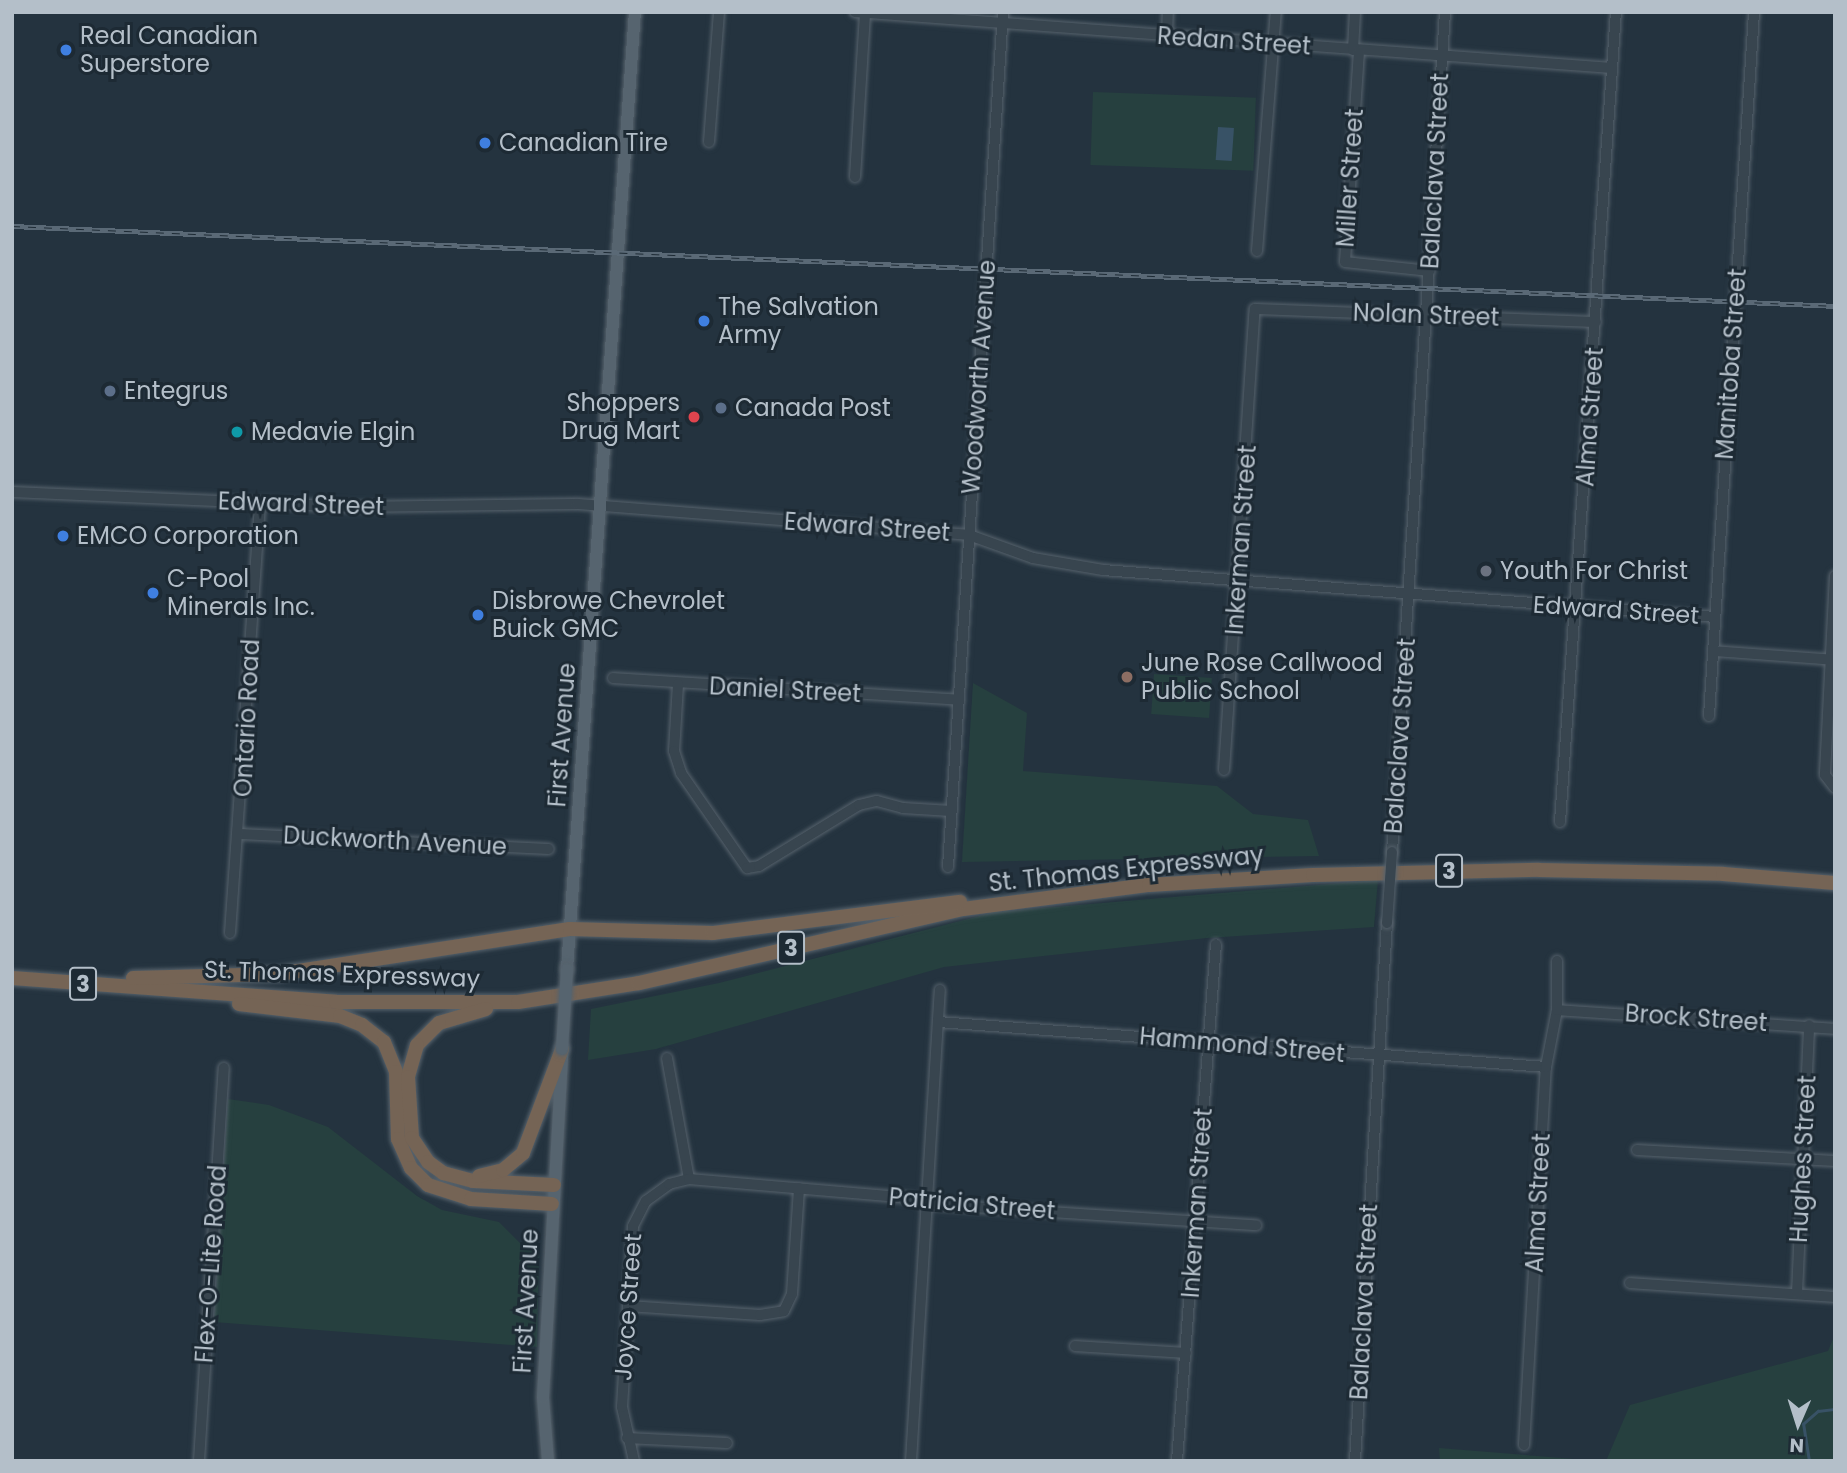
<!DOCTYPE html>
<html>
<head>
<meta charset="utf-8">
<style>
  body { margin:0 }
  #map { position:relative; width:1847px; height:1473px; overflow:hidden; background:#24333f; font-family:Poppins,sans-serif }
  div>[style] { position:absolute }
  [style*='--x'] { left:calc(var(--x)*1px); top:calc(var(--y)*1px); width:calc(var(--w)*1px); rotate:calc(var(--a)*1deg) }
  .green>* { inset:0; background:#26403f; transform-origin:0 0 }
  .water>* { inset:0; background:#385266; transform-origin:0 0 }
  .stream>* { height:2.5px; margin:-1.25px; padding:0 1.25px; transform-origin:1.25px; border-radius:1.25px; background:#385266 }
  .roads { filter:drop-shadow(0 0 2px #56626c) drop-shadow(0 0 2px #56626c) }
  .minor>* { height:10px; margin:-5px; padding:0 5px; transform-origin:5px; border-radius:5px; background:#38454f }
  .major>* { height:12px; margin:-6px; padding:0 6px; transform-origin:6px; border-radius:6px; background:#56646f }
  .highway>* { height:14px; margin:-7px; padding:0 7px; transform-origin:7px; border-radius:7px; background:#756455 }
  .rail>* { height:5px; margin-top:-2.5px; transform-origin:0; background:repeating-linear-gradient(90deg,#1d2a34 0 8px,#5a6976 0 16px); box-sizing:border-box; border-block:2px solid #5a6976 }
  .bridges { filter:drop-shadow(0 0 2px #56626c) drop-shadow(0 0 2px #56626c) }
  .minor-bridge>* { height:10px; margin:-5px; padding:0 5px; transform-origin:5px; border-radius:5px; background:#38454f }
  .major-bridge>* { height:12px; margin:-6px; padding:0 6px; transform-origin:6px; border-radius:6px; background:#56646f }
  .dots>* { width:19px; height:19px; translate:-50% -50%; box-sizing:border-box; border:4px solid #1d2a34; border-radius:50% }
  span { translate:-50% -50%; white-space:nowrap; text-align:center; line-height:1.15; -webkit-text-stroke:6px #1d2a34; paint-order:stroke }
  .shield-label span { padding:2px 5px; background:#1d2a34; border:2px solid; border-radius:5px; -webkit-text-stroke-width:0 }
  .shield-label { font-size:23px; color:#b4bfc9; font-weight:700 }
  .poi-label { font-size:24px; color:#b4bfc9 }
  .left { translate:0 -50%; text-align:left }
  .right { translate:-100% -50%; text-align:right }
  .street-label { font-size:24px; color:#b4bfc9 }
  .frame { position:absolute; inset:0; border:14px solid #b4bfc9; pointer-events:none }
  .north { position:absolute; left:1763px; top:1389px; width:70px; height:70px; -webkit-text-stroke:5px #1d2a34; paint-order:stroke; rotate:183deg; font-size:19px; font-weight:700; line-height:28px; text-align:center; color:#b4bfc9 }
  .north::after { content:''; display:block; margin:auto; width:24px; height:32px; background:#b4bfc9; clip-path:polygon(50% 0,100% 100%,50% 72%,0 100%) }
</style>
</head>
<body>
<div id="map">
  <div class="green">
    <i style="left:1093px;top:92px;width:163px;height:73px;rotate:2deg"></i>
    <i style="left:1154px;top:674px;width:58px;height:40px;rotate:4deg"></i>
    <i style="clip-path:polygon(973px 683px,1027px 713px,1023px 771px,1217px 786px,1253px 814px,1308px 820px,1319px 856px,962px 862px)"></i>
    <i style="clip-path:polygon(1378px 880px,1374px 927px,1207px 938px,944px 967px,656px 1049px,588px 1060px,591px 1009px,719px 983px,995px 912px)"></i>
    <i style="clip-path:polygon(228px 1099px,269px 1105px,328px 1127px,417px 1196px,442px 1210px,499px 1222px,521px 1244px,539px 1253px,537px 1347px,214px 1322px)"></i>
    <i style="clip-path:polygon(1835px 1334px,1835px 1461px,1606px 1461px,1630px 1405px,1828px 1351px)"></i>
    <i style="clip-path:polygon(1439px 1448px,1599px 1461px,1440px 1461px)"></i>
  </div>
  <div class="water">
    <i style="left:1218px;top:127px;width:16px;height:33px;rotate:4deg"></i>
  </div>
  <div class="stream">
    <i style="--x:1809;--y:1461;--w:37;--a:-99"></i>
    <i style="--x:1803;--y:1424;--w:20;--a:-41"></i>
    <i style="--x:1818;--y:1411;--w:17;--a:-7"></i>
  </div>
  <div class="roads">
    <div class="minor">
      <i style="--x:855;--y:12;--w:759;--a:4.23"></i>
      <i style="--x:1167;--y:35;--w:23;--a:-88"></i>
      <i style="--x:1353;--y:50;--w:38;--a:-87"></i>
      <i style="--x:1359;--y:51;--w:211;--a:93.8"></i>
      <i style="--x:1345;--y:262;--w:85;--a:6"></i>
      <i style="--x:709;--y:142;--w:130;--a:-85.6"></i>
      <i style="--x:855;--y:177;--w:165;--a:-86.5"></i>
      <i style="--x:1257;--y:251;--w:240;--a:-85.5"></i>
      <i style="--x:12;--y:492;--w:342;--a:2.5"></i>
      <i style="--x:354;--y:507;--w:223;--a:-0.8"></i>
      <i style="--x:577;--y:504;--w:393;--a:4.5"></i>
      <i style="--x:969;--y:535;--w:68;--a:19.8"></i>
      <i style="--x:1033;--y:558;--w:71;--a:9.7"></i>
      <i style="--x:1103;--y:570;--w:614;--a:4.39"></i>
      <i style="--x:1835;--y:576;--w:199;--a:92.9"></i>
      <i style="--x:1825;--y:775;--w:16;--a:52"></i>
      <i style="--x:1713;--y:651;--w:122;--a:4.2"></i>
      <i style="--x:613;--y:678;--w:346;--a:3.6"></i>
      <i style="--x:678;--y:684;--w:67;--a:93.4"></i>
      <i style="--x:674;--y:751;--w:23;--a:72"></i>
      <i style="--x:681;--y:773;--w:116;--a:55.2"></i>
      <i style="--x:747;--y:868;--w:12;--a:-9"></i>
      <i style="--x:759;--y:866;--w:117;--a:-31.4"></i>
      <i style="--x:859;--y:805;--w:18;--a:-13"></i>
      <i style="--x:877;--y:801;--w:27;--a:15"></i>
      <i style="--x:903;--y:808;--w:48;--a:3.6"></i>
      <i style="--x:1709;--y:716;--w:705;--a:-86.34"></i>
      <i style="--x:1224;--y:770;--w:462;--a:-86.2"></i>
      <i style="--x:1255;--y:309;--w:341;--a:2.2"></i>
      <i style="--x:1560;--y:822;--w:812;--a:-86.05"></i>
      <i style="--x:240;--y:834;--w:309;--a:2.8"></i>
      <i style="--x:1392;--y:852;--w:842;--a:-86.39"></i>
      <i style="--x:948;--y:867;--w:857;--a:-86.32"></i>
      <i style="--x:230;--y:933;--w:431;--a:-86"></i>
      <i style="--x:1557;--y:1010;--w:279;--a:3.9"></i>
      <i style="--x:938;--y:1022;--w:610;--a:4.23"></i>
      <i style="--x:667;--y:1058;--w:123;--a:79.7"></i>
      <i style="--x:1637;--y:1150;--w:198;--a:3.2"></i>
      <i style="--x:1630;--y:1283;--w:205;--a:3.9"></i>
      <i style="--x:1797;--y:1293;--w:268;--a:-87.4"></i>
      <i style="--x:628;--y:1306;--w:132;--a:3.9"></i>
      <i style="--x:760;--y:1315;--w:24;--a:-9"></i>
      <i style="--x:784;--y:1311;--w:19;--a:-65"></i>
      <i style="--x:792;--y:1294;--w:106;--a:-86.2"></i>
      <i style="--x:1075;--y:1346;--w:111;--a:3.6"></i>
      <i style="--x:627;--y:1438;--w:100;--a:2.9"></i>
      <i style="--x:1524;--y:1445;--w:379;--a:-86.7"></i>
      <i style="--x:1546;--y:1067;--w:58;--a:-79.1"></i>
      <i style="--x:1557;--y:1010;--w:49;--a:-90"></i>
      <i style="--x:199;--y:1461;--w:394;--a:-86.4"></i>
      <i style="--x:634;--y:1461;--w:55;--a:-102.5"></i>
      <i style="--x:622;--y:1407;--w:181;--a:-86.5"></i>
      <i style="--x:633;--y:1226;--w:28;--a:-63"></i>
      <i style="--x:646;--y:1201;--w:29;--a:-36"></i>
      <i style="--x:669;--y:1184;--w:21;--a:-14"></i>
      <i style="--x:689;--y:1179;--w:223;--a:4.9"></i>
      <i style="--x:911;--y:1198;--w:17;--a:21"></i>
      <i style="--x:927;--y:1204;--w:330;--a:3.7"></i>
      <i style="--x:911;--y:1461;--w:472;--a:-86.5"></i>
      <i style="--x:1177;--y:1461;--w:518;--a:-85.69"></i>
      <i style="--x:1355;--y:1461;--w:539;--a:-86.6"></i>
    </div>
    <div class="major">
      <i style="--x:567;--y:969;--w:959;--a:-85.94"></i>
      <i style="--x:548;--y:1461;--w:64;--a:-94.5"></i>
      <i style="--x:543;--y:1397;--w:342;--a:-86.8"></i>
    </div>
    <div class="highway">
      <i style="--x:12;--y:978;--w:325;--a:4.2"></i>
      <i style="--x:336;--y:1002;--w:182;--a:0"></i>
      <i style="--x:518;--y:1002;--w:122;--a:-8.9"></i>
      <i style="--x:639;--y:983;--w:332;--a:-12.9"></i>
      <i style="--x:963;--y:909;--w:188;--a:-7.4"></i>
      <i style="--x:1149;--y:885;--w:164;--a:-3.5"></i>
      <i style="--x:1313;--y:875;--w:226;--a:-1.3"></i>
      <i style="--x:1539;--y:870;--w:184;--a:1.2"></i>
      <i style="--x:1723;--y:874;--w:112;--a:4.6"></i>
      <i style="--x:133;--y:978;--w:146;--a:-1.6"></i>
      <i style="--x:279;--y:974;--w:294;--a:-8.8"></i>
      <i style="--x:570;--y:929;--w:143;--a:1.6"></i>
      <i style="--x:713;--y:933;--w:249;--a:-7.2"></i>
      <i style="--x:239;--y:1004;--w:102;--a:6.8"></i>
      <i style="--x:340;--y:1016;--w:24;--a:22"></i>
      <i style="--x:362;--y:1025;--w:28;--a:38"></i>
      <i style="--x:384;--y:1042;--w:32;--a:68"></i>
      <i style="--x:396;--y:1072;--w:67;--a:88.3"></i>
      <i style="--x:398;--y:1139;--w:32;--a:66"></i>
      <i style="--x:411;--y:1168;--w:24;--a:45"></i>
      <i style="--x:428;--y:1185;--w:45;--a:18"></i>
      <i style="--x:471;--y:1199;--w:81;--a:3.5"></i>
      <i style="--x:486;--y:1009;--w:49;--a:163.4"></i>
      <i style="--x:439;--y:1023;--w:31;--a:135"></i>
      <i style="--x:417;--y:1045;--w:33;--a:106"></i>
      <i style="--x:408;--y:1077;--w:61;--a:86.2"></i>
      <i style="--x:412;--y:1138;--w:29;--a:56"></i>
      <i style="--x:428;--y:1162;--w:19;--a:36"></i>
      <i style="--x:443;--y:1173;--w:31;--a:15"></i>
      <i style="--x:473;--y:1181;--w:81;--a:2.8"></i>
      <i style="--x:479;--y:1176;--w:25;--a:-14"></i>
      <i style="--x:503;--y:1170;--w:26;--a:-40"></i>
      <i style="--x:523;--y:1153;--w:111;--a:-69.4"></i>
    </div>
  </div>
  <div class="rail">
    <i style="--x:12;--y:226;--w:1825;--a:2.51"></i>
  </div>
  <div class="bridges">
    <div class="minor-bridge">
      <i style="--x:1387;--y:923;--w:71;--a:-86"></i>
    </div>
    <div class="major-bridge">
      <i style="--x:562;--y:1049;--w:80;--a:-86.4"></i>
    </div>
  </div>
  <div class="dots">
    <i style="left:66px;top:50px;background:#3f7fe0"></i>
    <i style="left:485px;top:143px;background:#3f7fe0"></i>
    <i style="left:704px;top:321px;background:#3f7fe0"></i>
    <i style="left:110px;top:391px;background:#5c6f8a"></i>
    <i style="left:721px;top:408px;background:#5c6f8a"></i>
    <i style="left:694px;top:417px;background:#e0444e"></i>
    <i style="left:237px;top:432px;background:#0f9aa8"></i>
    <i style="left:63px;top:536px;background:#3f7fe0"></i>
    <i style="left:1486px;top:571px;background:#6b7280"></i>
    <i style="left:153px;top:593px;background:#3f7fe0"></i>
    <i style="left:478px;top:615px;background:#3f7fe0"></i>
    <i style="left:1127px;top:677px;background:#8d6e63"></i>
  </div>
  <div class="shield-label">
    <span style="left:1449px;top:871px">3</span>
    <span style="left:791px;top:948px">3</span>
    <span style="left:83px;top:984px">3</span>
  </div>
  <div class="poi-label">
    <span class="left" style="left:80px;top:50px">Real Canadian<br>Superstore</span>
    <span class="left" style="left:499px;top:143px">Canadian Tire</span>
    <span class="left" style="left:718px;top:321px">The Salvation<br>Army</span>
    <span class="left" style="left:124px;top:391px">Entegrus</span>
    <span class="right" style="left:680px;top:417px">Shoppers<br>Drug Mart</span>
    <span class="left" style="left:735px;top:408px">Canada Post</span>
    <span class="left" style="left:251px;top:432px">Medavie Elgin</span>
    <span class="left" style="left:77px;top:536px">EMCO Corporation</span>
    <span class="left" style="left:1500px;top:571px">Youth For Christ</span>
    <span class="left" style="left:167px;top:593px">C-Pool<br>Minerals Inc.</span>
    <span class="left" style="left:492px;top:615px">Disbrowe Chevrolet<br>Buick GMC</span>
    <span class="left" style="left:1141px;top:677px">June Rose Callwood<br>Public School</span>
  </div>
  <div class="street-label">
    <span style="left:1234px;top:41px;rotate:4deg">Redan Street</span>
    <span style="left:1435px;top:171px;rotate:-87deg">Balaclava Street</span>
    <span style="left:1350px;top:178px;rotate:-86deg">Miller Street</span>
    <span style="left:1426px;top:315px;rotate:2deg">Nolan Street</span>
    <span style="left:1731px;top:364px;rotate:-86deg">Manitoba Street</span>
    <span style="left:979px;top:377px;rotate:-86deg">Woodworth Avenue</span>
    <span style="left:1590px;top:417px;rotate:-86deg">Alma Street</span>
    <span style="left:301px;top:504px;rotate:2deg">Edward Street</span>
    <span style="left:867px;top:527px;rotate:4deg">Edward Street</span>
    <span style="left:1241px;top:540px;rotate:-86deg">Inkerman Street</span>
    <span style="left:1616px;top:610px;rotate:4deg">Edward Street</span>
    <span style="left:785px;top:690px;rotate:3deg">Daniel Street</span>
    <span style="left:247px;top:718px;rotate:-87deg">Ontario Road</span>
    <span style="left:562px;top:735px;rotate:-86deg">First Avenue</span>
    <span style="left:1400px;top:736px;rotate:-86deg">Balaclava Street</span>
    <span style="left:395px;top:841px;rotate:3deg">Duckworth Avenue</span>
    <span style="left:1126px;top:869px;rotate:-6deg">St. Thomas Expressway</span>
    <span style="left:342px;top:974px;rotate:2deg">St. Thomas Expressway</span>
    <span style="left:1696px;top:1018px;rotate:4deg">Brock Street</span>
    <span style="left:1242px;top:1045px;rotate:5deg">Hammond Street</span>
    <span style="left:1803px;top:1159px;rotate:-87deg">Hughes Street</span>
    <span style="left:1197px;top:1203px;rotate:-86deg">Inkerman Street</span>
    <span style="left:1538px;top:1203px;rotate:-87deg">Alma Street</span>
    <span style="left:972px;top:1204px;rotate:5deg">Patricia Street</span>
    <span style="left:211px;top:1264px;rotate:-86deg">Flex-O-Lite Road</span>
    <span style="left:526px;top:1301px;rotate:-87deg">First Avenue</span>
    <span style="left:1364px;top:1302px;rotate:-87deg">Balaclava Street</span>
    <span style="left:628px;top:1307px;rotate:-86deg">Joyce Street</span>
  </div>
  <div class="frame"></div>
  <div class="north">N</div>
</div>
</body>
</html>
